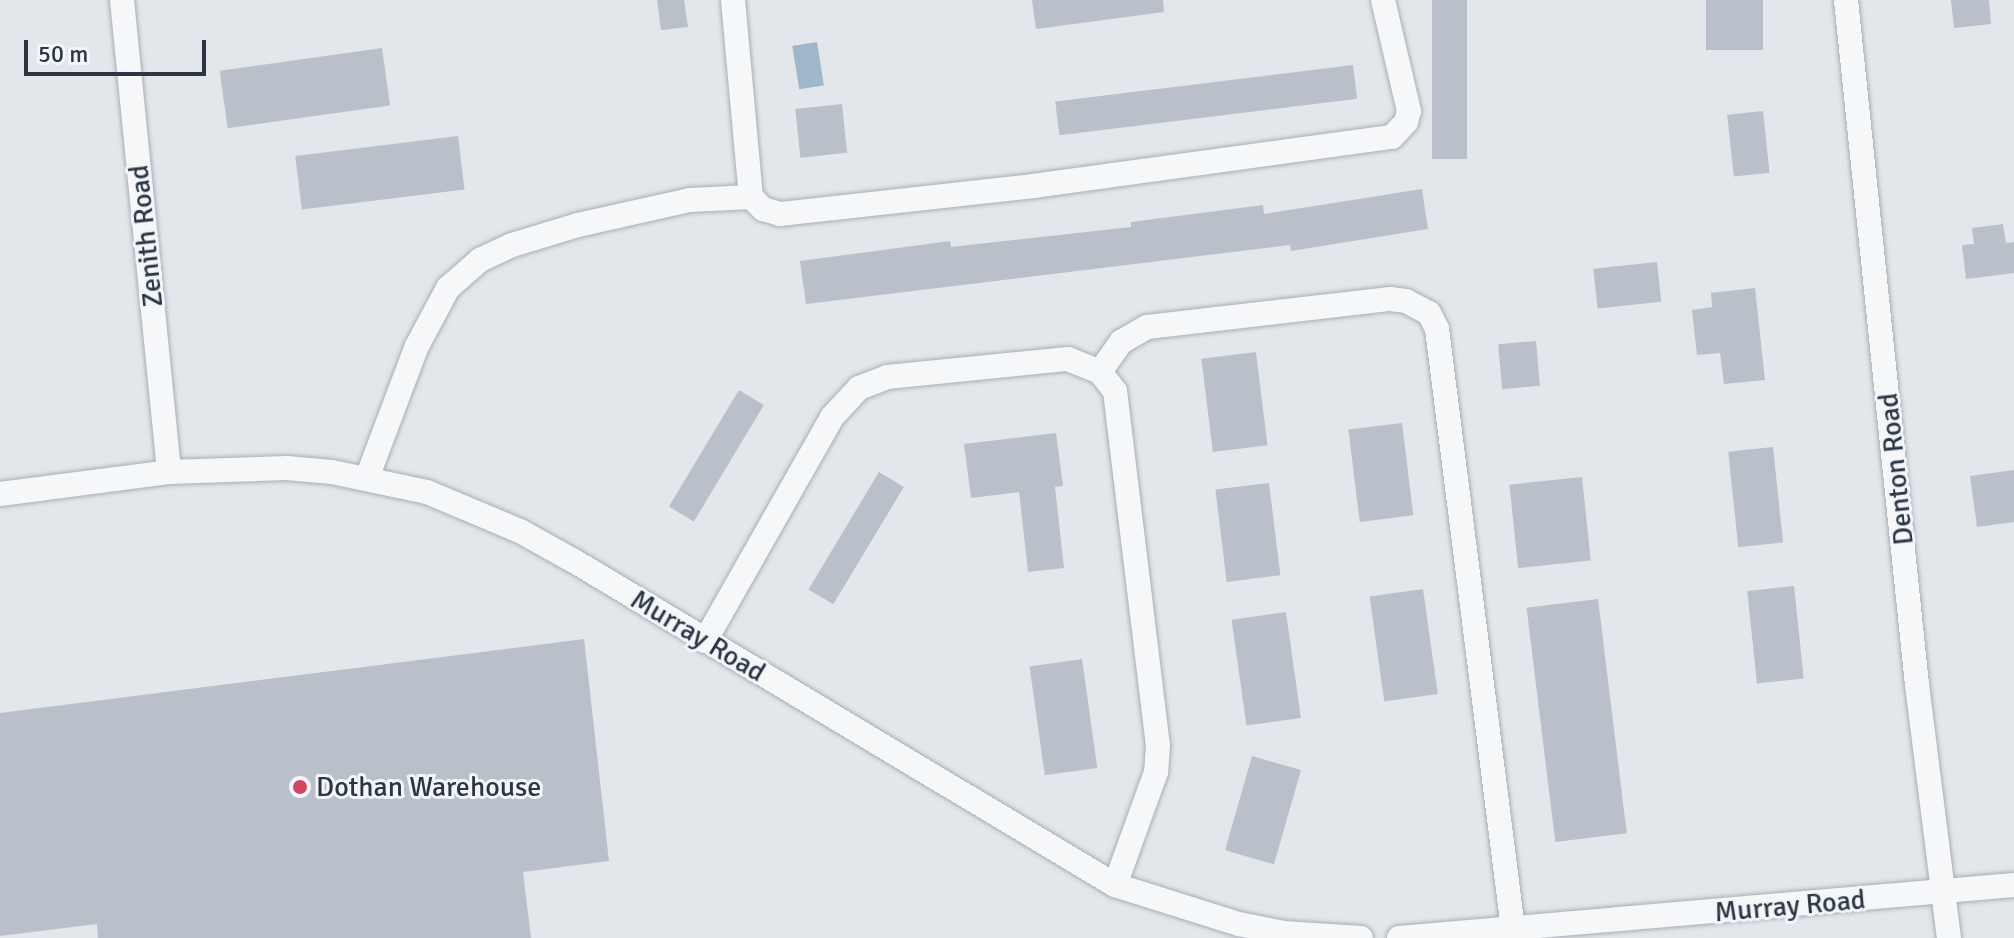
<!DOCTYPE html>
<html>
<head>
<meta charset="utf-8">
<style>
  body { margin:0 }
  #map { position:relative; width:2014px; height:938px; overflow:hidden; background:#e3e7eb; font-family:Signika,sans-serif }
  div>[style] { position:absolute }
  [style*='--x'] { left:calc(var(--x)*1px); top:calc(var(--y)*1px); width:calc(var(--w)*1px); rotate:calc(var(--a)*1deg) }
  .water>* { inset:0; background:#9fb6cb; transform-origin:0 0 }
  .building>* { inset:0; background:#bac0c9; transform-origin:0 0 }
  .roads { filter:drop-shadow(0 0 2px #a8aeb6) drop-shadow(0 0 2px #a8aeb6) }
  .minor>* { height:24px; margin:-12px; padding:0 12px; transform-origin:12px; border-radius:12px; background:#f6f7f9 }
  .dots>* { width:22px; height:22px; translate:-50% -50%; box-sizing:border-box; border:4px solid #f3f6f8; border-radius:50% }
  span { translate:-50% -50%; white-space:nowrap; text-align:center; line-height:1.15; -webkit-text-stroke:6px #f3f6f8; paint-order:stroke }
  .street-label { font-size:28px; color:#2b3544 }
  .poi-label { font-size:28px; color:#2b3544 }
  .left { translate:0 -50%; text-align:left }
  .scale { position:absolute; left:24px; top:40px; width:182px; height:36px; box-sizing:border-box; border:4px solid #2b3544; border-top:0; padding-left:10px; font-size:24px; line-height:28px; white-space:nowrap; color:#2b3544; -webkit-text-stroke:6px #f3f6f8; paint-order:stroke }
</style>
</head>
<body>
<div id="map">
  <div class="water">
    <i style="left:817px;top:42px;width:44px;height:25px;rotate:81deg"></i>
  </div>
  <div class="building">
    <i style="clip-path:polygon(657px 0,684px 0,688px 27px,661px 30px)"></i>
    <i style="clip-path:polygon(1032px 0,1163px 0,1164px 12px,1036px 29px)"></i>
    <i style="left:1432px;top:0;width:35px;height:159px"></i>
    <i style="left:1706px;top:0;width:57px;height:50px"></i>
    <i style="clip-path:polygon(1951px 0,1989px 0,1991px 24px,1954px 28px)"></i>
    <i style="left:382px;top:48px;width:58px;height:164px;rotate:82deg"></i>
    <i style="left:1353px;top:65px;width:34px;height:300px;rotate:83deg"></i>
    <i style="left:842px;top:104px;width:49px;height:47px;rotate:84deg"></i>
    <i style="left:1763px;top:111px;width:62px;height:36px;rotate:84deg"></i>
    <i style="left:458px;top:136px;width:54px;height:164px;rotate:83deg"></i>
    <i style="clip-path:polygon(1422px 189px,1428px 229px,1291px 251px,1290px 245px,806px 304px,800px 261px,950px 241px,951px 247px,1131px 227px,1131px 222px,1263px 205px,1264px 214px)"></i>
    <i style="clip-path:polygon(2003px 224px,2006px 243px,2014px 242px,2014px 273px,1966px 279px,1962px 245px,1974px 244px,1972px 228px)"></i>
    <i style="left:1657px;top:262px;width:40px;height:64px;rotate:84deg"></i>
    <i style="clip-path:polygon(1755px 288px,1765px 380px,1724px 384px,1720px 353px,1697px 355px,1692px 310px,1712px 307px,1711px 293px)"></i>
    <i style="left:1536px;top:341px;width:45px;height:38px;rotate:85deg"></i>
    <i style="left:1256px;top:352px;width:94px;height:55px;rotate:83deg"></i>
    <i style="left:739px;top:390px;width:29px;height:136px;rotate:31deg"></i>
    <i style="left:1402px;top:423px;width:93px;height:54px;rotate:83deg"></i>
    <i style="clip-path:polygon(1056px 433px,1063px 486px,1055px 487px,1064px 568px,1028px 572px,1019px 492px,971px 498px,964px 444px)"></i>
    <i style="left:1773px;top:447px;width:96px;height:45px;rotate:84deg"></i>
    <i style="clip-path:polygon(2014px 470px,2014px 522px,1977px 527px,1970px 476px)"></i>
    <i style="left:879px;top:472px;width:29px;height:137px;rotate:31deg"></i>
    <i style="left:1582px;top:477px;width:84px;height:73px;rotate:84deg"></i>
    <i style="left:1269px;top:483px;width:93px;height:54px;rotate:83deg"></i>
    <i style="left:1794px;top:586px;width:93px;height:47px;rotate:84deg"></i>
    <i style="left:1423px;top:589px;width:106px;height:54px;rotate:82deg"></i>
    <i style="left:1598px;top:599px;width:236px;height:72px;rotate:83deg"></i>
    <i style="left:1286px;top:612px;width:107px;height:55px;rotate:82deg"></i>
    <i style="clip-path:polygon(584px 639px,609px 861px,523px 872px,531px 938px,98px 938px,97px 924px,0 936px,0 713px)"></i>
    <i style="left:1082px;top:659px;width:110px;height:53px;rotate:82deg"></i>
    <i style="left:1252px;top:756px;width:51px;height:98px;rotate:16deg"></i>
  </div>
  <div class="roads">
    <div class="minor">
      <i style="--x:122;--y:0;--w:474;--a:84.3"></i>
      <i style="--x:733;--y:0;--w:198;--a:84.8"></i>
      <i style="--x:751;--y:197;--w:17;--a:45"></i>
      <i style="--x:763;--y:209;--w:18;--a:16"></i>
      <i style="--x:780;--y:214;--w:255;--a:-6.3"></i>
      <i style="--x:1033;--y:186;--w:362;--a:-7.8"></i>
      <i style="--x:1392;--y:137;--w:21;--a:-47"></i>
      <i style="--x:1406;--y:122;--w:11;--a:-75"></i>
      <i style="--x:1409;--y:111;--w:114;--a:-103.2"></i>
      <i style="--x:1846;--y:0;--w:689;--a:84.08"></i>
      <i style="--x:1917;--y:685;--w:255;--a:82.8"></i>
      <i style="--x:1100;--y:372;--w:37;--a:-55"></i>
      <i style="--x:1121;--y:342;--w:30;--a:-30"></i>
      <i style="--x:1147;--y:327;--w:245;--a:-6.6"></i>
      <i style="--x:1390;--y:299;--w:16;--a:7"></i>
      <i style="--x:1406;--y:301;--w:26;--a:28"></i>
      <i style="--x:1429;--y:313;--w:18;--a:63"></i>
      <i style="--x:1437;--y:329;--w:605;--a:82.78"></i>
      <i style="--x:367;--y:478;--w:141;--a:-69.3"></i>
      <i style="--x:417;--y:346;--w:66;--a:-61.9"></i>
      <i style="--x:448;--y:288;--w:43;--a:-41.2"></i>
      <i style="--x:480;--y:260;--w:35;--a:-25"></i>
      <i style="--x:512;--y:245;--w:69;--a:-16.9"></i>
      <i style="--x:578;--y:225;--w:115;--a:-12.6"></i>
      <i style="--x:690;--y:200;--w:61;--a:-2.8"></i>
      <i style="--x:0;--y:494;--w:170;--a:-7.4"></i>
      <i style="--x:169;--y:472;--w:118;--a:-1.9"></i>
      <i style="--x:287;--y:468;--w:45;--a:5.1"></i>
      <i style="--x:332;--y:472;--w:97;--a:11.9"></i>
      <i style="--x:427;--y:492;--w:101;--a:22.8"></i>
      <i style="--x:520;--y:531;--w:62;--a:29.1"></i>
      <i style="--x:574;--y:561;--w:631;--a:30.92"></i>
      <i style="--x:1115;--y:885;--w:130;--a:17.5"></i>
      <i style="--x:1239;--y:924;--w:46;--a:11.3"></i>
      <i style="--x:1284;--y:933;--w:77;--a:3.7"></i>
      <i style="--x:705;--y:641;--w:257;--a:-60.4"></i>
      <i style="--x:832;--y:417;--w:40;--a:-47"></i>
      <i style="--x:859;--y:388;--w:30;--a:-21"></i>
      <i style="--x:887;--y:377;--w:182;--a:-5.7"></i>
      <i style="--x:1068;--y:359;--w:35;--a:22"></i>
      <i style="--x:1100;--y:372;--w:24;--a:52"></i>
      <i style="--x:1115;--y:391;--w:357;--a:83.1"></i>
      <i style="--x:1158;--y:745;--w:27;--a:94"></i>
      <i style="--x:1156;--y:772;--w:120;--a:109.9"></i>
      <i style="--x:1399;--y:938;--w:617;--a:-4.93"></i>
    </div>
  </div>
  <div class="dots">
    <i style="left:300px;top:787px;background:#cf4964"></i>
  </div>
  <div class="street-label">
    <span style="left:146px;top:236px;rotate:-96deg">Zenith Road</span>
    <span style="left:1896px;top:469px;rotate:-96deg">Denton Road</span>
    <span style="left:698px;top:636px;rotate:31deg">Murray Road</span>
    <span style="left:1790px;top:906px;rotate:-5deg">Murray Road</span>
  </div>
  <div class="poi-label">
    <span class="left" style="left:316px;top:787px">Dothan Warehouse</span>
  </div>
  <div class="scale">50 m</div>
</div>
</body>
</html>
